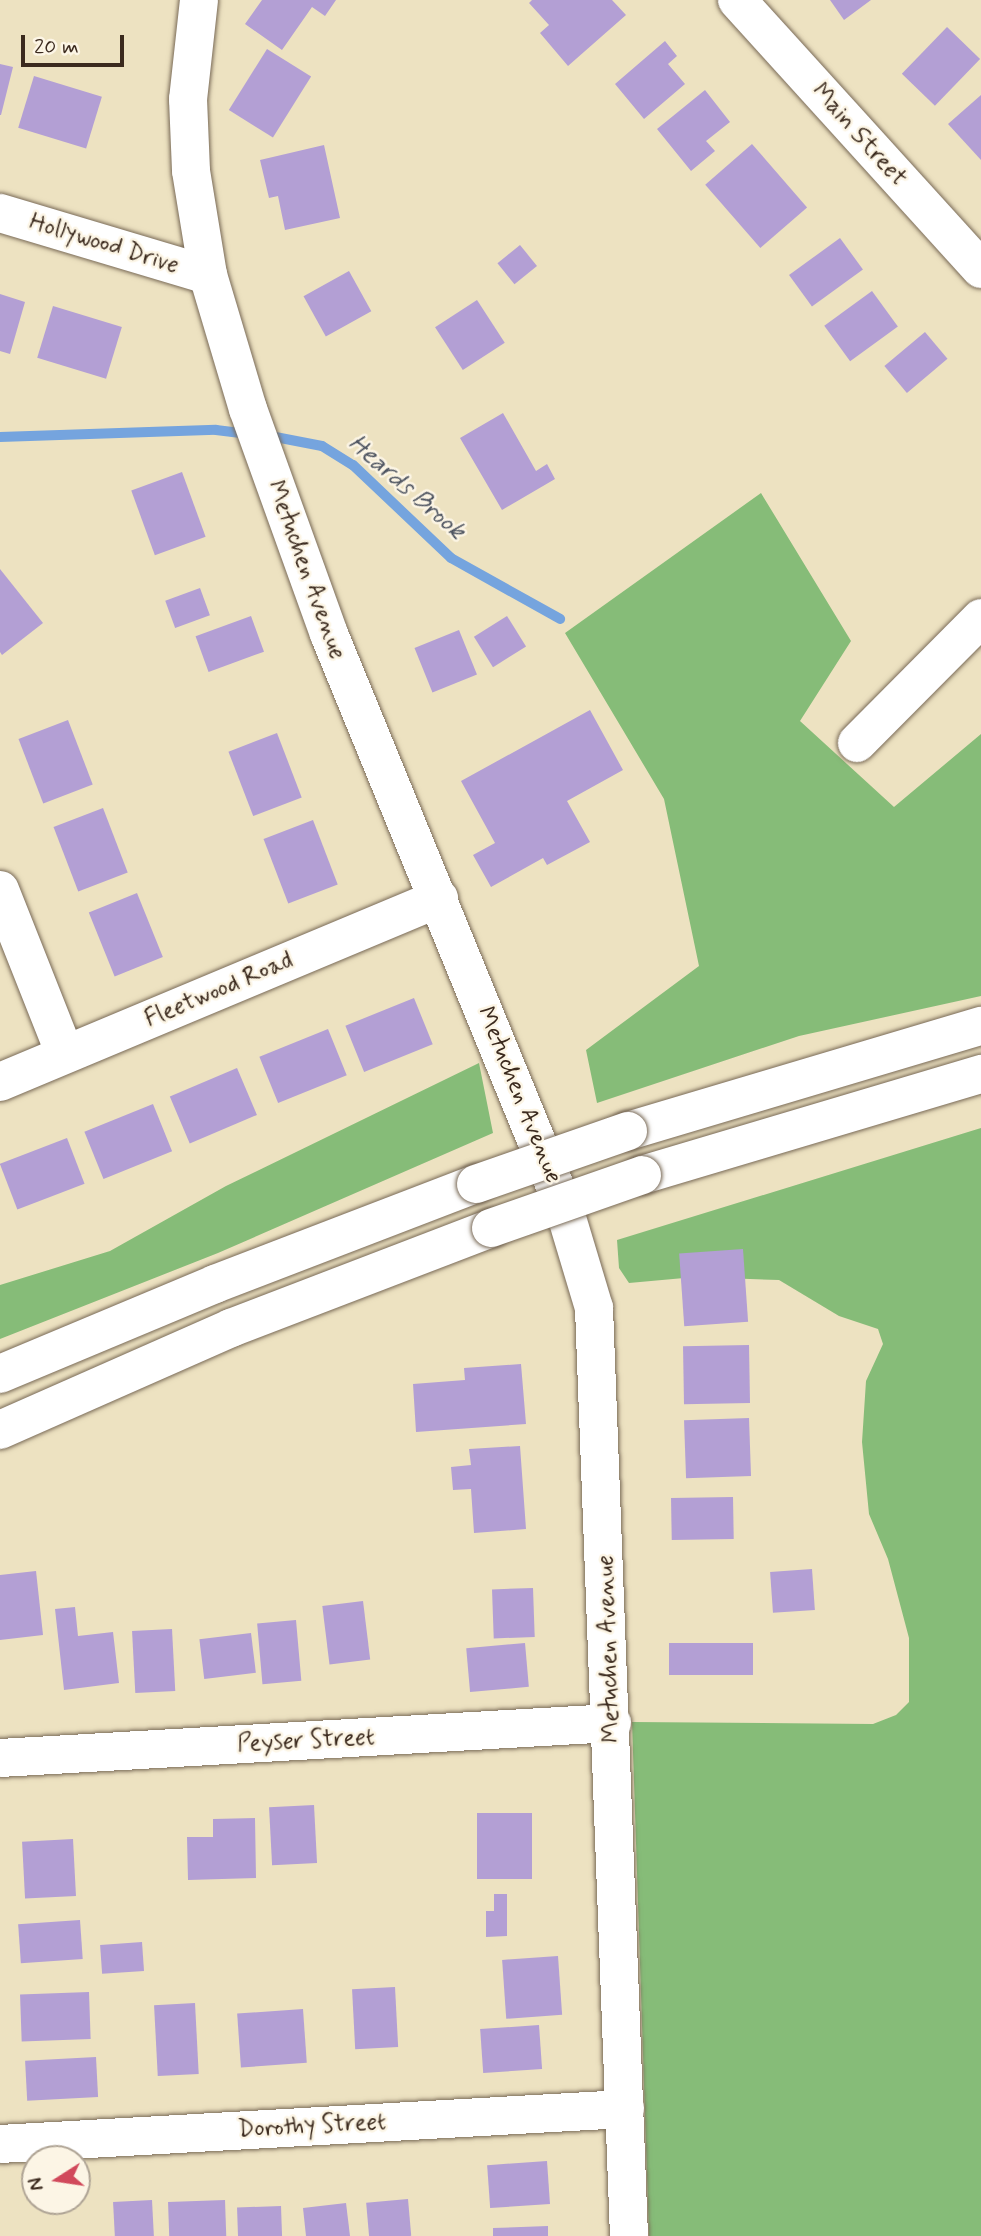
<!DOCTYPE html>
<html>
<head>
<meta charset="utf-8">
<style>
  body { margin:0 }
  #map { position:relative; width:981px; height:2236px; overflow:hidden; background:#ede2c1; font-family:Mynerve,sans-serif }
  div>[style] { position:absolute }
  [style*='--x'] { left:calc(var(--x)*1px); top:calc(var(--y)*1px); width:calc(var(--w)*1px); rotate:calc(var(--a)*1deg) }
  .forest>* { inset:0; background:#86bc78 }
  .stream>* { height:10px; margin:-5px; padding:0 5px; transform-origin:5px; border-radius:5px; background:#75a4de }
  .building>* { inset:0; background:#b39fd4; transform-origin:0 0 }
  .roads { filter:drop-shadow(0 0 2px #796a57) drop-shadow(0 0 2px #796a57) }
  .minor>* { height:38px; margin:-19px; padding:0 19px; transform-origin:19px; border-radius:19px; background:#fff }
  .major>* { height:38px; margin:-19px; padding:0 19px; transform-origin:19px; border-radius:19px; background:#fff }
  .highway>* { height:38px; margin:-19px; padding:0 19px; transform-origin:19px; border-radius:19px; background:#fff }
  .bridges { filter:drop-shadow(0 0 2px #796a57) drop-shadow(0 0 2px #796a57) }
  .highway-bridge>* { height:38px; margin:-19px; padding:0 19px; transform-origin:19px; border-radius:19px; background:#fff }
  span { translate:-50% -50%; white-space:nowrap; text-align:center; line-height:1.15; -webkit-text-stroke:5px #fcf5e5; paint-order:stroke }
  .street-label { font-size:24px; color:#3b2a1e }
  .water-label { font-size:26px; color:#4f5561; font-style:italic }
  .north { position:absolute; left:21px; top:2145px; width:70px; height:70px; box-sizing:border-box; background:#fcf5e5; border:2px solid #afa495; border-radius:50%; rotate:258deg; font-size:19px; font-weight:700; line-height:28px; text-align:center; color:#3b2a1e }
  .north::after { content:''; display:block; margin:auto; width:24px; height:32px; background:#d1495b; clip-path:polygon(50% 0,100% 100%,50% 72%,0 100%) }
  .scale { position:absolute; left:21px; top:35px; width:103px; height:32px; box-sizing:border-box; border:4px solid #3b2a1e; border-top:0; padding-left:9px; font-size:21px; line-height:24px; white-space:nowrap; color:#3b2a1e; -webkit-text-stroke:5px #fcf5e5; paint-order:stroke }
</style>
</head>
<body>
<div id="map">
  <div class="forest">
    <i style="clip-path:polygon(761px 493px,851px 641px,800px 721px,894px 807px,981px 734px,981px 996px,799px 1036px,597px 1103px,586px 1050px,699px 966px,664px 799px,565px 633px)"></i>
    <i style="clip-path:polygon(479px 1063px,493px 1133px,218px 1253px,0 1339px,0 1285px,110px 1251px,226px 1186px)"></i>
    <i style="clip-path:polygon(981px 1128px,981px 2236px,649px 2236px,632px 1722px,873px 1724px,896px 1715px,909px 1702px,909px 1638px,888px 1559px,869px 1514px,862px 1442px,866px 1381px,883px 1344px,878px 1329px,839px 1316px,779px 1280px,695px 1277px,629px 1283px,619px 1268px,617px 1240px)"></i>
  </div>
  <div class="stream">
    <i style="--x:265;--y:435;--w:58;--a:10.9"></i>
    <i style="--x:322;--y:446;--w:36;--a:32"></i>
    <i style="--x:353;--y:465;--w:135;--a:43.5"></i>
    <i style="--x:451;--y:558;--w:125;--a:29.2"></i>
    <i style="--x:0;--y:437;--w:216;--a:-1.9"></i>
    <i style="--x:216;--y:430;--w:33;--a:7"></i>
  </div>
  <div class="building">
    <i style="clip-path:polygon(262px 0,336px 0,325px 16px,312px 7px,282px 50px,245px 24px)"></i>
    <i style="clip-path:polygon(532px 0,612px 0,626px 15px,568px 66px,540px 33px,549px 25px,529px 3px)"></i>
    <i style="clip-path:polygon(830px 0,871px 0,844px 20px)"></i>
    <i style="left:947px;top:27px;width:46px;height:65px;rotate:44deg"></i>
    <i style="clip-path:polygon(665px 41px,677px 56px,668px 64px,685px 84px,644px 119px,615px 84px)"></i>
    <i style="left:267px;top:49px;width:52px;height:72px;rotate:32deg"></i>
    <i style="clip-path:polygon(0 64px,13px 67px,1px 115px,0 115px)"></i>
    <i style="left:34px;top:76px;width:71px;height:54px;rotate:17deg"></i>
    <i style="clip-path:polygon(705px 90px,730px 122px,706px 141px,715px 151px,691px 171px,657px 129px)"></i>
    <i style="clip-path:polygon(981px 95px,981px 160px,948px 124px)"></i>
    <i style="left:752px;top:144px;width:84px;height:62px;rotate:49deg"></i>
    <i style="clip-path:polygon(324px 145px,340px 218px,285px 230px,278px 196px,269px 198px,260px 160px)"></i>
    <i style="left:840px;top:238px;width:39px;height:63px;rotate:54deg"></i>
    <i style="left:520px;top:245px;width:27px;height:29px;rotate:51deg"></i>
    <i style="left:349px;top:271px;width:46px;height:52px;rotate:61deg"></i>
    <i style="left:872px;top:291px;width:44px;height:59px;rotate:54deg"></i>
    <i style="clip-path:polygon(0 294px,25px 302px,10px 354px,0 351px)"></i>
    <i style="left:477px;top:300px;width:51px;height:50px;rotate:57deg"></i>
    <i style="left:53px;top:306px;width:72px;height:54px;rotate:17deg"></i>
    <i style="left:925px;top:332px;width:35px;height:53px;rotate:50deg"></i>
    <i style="clip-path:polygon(503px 413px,536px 471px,547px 464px,555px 479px,502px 510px,460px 438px)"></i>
    <i style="left:182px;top:472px;width:69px;height:54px;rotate:70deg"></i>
    <i style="clip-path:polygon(0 569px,43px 623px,2px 655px,0 652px)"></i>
    <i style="left:200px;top:588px;width:29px;height:37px;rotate:70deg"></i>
    <i style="left:251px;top:616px;width:38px;height:59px;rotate:70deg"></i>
    <i style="left:507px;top:616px;width:36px;height:39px;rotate:58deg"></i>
    <i style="left:459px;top:630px;width:48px;height:48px;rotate:68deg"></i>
    <i style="clip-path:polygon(590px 710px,623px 770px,567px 801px,590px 842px,547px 865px,543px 858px,491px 887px,473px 855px,495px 843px,461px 781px)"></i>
    <i style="left:68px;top:720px;width:69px;height:53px;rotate:69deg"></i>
    <i style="left:277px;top:733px;width:69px;height:52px;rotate:69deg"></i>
    <i style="left:103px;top:808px;width:69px;height:53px;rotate:69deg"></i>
    <i style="left:313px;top:820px;width:69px;height:53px;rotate:69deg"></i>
    <i style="left:137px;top:893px;width:69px;height:52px;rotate:68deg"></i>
    <i style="left:414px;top:998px;width:50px;height:74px;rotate:68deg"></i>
    <i style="left:328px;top:1029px;width:50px;height:74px;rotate:68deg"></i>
    <i style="left:237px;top:1068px;width:51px;height:73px;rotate:67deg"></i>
    <i style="left:153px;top:1104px;width:51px;height:74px;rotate:68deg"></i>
    <i style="left:67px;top:1138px;width:49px;height:72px;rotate:69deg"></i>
    <i style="left:743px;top:1249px;width:73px;height:64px;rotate:86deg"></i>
    <i style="left:749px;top:1345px;width:58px;height:66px;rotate:89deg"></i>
    <i style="clip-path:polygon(521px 1364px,526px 1424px,416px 1432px,413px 1384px,465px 1380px,464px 1368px)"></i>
    <i style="left:749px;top:1418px;width:58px;height:65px;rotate:88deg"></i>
    <i style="clip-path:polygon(520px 1446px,526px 1529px,474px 1533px,471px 1489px,453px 1490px,451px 1467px,471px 1465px,469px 1449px)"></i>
    <i style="left:733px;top:1497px;width:42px;height:62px;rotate:89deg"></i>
    <i style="left:812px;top:1569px;width:41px;height:42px;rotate:86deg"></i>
    <i style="clip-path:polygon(36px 1571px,43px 1635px,0 1640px,0 1575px)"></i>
    <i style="left:533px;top:1588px;width:49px;height:41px;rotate:88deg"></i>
    <i style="left:363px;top:1601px;width:59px;height:41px;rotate:83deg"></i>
    <i style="clip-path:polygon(75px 1607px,78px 1636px,113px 1632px,119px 1683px,64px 1690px,55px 1609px)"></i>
    <i style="left:296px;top:1620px;width:61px;height:39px;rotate:85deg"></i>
    <i style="left:172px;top:1629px;width:62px;height:40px;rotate:87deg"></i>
    <i style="left:251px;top:1633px;width:40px;height:52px;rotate:83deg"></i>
    <i style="left:525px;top:1643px;width:44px;height:59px;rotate:85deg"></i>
    <i style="left:753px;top:1643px;width:32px;height:84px;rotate:90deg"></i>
    <i style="left:314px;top:1805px;width:58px;height:45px;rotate:87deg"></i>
    <i style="left:532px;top:1813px;width:66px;height:55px;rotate:90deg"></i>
    <i style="clip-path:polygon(255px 1818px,256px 1878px,188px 1880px,187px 1837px,213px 1837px,213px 1819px)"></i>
    <i style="left:73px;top:1839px;width:57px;height:51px;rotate:87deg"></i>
    <i style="clip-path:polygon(494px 1894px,507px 1894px,507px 1936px,486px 1937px,486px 1911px,494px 1911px)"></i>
    <i style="left:80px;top:1920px;width:39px;height:62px;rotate:86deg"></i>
    <i style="left:142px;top:1942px;width:29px;height:42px;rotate:86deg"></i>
    <i style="left:558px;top:1956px;width:59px;height:56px;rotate:86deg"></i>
    <i style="left:395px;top:1987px;width:60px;height:43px;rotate:87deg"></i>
    <i style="left:89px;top:1992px;width:47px;height:69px;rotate:88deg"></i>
    <i style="left:195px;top:2003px;width:71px;height:41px;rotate:87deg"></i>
    <i style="left:303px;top:2009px;width:54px;height:66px;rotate:86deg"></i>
    <i style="left:539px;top:2025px;width:44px;height:59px;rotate:86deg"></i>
    <i style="left:96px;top:2057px;width:40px;height:71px;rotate:87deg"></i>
    <i style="left:547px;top:2161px;width:43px;height:60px;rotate:86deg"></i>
    <i style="left:408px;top:2199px;width:37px;height:42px;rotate:85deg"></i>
    <i style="left:152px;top:2200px;width:36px;height:39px;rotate:87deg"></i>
    <i style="left:225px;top:2200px;width:36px;height:57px;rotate:88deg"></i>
    <i style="clip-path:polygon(346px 2203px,350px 2236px,306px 2236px,303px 2208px)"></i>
    <i style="left:281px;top:2206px;width:30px;height:44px;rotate:88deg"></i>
    <i style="clip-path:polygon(548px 2226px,548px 2236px,493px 2236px,493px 2228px)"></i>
  </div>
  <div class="roads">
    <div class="minor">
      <i style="--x:199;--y:0;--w:100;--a:96.3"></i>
      <i style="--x:188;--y:99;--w:72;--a:87.6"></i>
      <i style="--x:191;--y:171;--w:105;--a:80.7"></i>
      <i style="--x:208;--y:275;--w:140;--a:73.4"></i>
      <i style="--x:248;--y:409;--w:239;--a:70.2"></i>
      <i style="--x:329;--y:634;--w:620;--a:67.74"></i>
      <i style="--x:564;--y:1208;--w:104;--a:73.3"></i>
      <i style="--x:594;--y:1308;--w:929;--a:87.84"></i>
      <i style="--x:0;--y:213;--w:217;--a:16.6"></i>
      <i style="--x:857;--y:743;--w:176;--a:-45.2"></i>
      <i style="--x:0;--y:890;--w:176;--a:68.4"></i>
      <i style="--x:0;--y:1082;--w:476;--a:-22.7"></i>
      <i style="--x:0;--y:1758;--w:613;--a:-3.27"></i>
      <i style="--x:0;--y:2144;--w:626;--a:-3.21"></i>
    </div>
    <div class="major">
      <i style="--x:737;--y:0;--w:363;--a:47.8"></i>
    </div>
    <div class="highway">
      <i style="--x:628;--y:1131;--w:368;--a:-16.6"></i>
      <i style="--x:642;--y:1175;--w:354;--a:-16.6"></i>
      <i style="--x:0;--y:1374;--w:233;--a:-22.7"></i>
      <i style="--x:215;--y:1284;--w:280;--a:-21"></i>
      <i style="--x:0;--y:1430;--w:253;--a:-23.8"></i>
      <i style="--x:231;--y:1328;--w:279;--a:-21"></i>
    </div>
  </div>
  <div class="bridges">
    <div class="highway-bridge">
      <i style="--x:476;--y:1184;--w:161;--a:-19.2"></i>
      <i style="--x:491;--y:1228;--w:160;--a:-19.3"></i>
    </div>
  </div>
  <div class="street-label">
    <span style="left:859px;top:135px;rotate:48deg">Main Street</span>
    <span style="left:104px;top:244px;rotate:17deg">Hollywood Drive</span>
    <span style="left:306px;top:570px;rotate:70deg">Metuchen Avenue</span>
    <span style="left:219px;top:990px;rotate:-23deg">Fleetwood Road</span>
    <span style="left:519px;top:1095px;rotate:68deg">Metuchen Avenue</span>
    <span style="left:609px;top:1649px;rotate:-92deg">Metuchen Avenue</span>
    <span style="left:306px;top:1741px;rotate:-3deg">Peyser Street</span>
    <span style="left:312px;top:2126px;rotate:-3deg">Dorothy Street</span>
  </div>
  <div class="water-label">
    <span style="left:406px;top:488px;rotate:41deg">Heards Brook</span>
  </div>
  <div class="north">N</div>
  <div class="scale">20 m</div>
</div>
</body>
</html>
